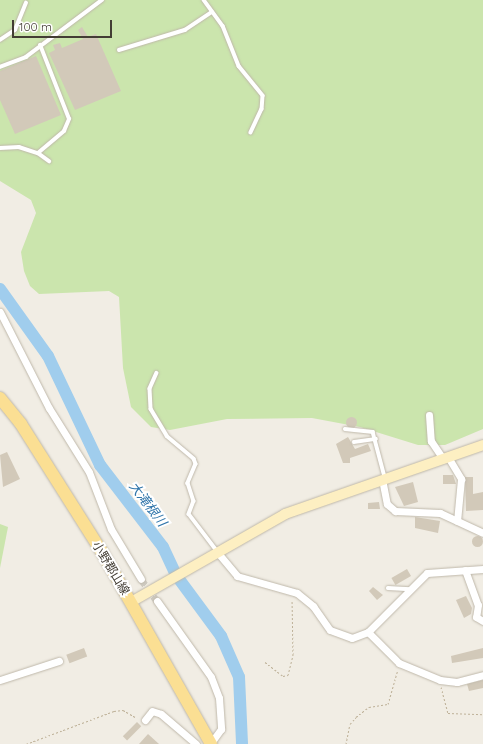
<!DOCTYPE html>
<html>
<head>
<meta charset="utf-8">
<style>
  body { margin:0 }
  #map { position:relative; width:483px; height:744px; overflow:hidden; background:#f1ede4; font-family:Quicksand,"Noto Sans JP",sans-serif }
  div>[style] { position:absolute }
  [style*='--x'] { left:calc(var(--x)*1px); top:calc(var(--y)*1px); width:calc(var(--w)*1px); rotate:calc(var(--a)*1deg) }
  .green>* { inset:0; background:#cbe5ad }
  .river>* { height:12px; margin:-6px; padding:0 6px; transform-origin:6px; border-radius:6px; background:#a0cded }
  .building>* { inset:0; background:#d2c9b9; transform-origin:0 0 }
  .round { border-radius:50% }
  .street-tunnel>* { height:7px; margin-top:-3.5px; transform-origin:0; background:repeating-linear-gradient(90deg,#cecac1 0 7px,transparent 0 10.5px) }
  .path>* { height:1px; margin-top:-0.5px; transform-origin:0; background:repeating-linear-gradient(90deg,#beb198 0 2px,transparent 0 4px) }
  .roads { filter:drop-shadow(0 0 1px #bfb8aa) drop-shadow(0 0 1px #bfb8aa) }
  .lane>* { height:3.5px; margin:-1.75px; padding:0 1.75px; transform-origin:1.75px; border-radius:1.75px; background:#fff }
  .street>* { height:7px; margin:-3.5px; padding:0 3.5px; transform-origin:3.5px; border-radius:3.5px; background:#fff }
  .secondary>* { height:10px; margin:-5px; padding:0 5px; transform-origin:5px; border-radius:5px; background:#fdefc2 }
  .primary>* { height:12px; margin:-6px; padding:0 6px; transform-origin:6px; border-radius:6px; background:#fbdf93 }
  span { translate:-50% -50%; white-space:nowrap; text-align:center; line-height:1.15; -webkit-text-stroke:4px #fff; paint-order:stroke }
  .street-label { font-size:12px; color:#433d34 }
  .water-label { font-size:13px; color:#3176ab; font-style:italic }
  .scale { position:absolute; left:12px; top:20px; width:100px; height:18px; box-sizing:border-box; border:2px solid #433d34; border-top:0; padding-left:5px; font-size:12px; line-height:14px; white-space:nowrap; color:#433d34; -webkit-text-stroke:3px #fff; paint-order:stroke }
</style>
</head>
<body>
<div id="map">
  <div class="green">
    <i style="clip-path:polygon(0 0,483px 0,483px 429px,445px 445px,418px 445px,360px 427px,312px 418px,227px 419px,170px 430px,151px 427px,131px 407px,123px 368px,119px 297px,109px 291px,39px 294px,30px 286px,24px 271px,21px 252px,36px 213px,31px 200px,0 181px)"></i>
    <i style="clip-path:polygon(0 524px,8px 527px,0 568px)"></i>
  </div>
  <div class="river">
    <i style="--x:0;--y:289;--w:82;--a:54.4"></i>
    <i style="--x:48;--y:356;--w:121;--a:64.5"></i>
    <i style="--x:100;--y:465;--w:103;--a:52.5"></i>
    <i style="--x:163;--y:547;--w:31;--a:65"></i>
    <i style="--x:176;--y:575;--w:76;--a:53.6"></i>
    <i style="--x:221;--y:636;--w:45;--a:66.3"></i>
    <i style="--x:239;--y:677;--w:67;--a:87.4"></i>
  </div>
  <div class="building">
    <i style="clip-path:polygon(82px 27px,88px 37px,96px 34px,121px 91px,75px 110px,49px 53px,55px 50px,53px 45px,60px 43px,62px 48px,83px 39px,78px 30px)"></i>
    <i style="clip-path:polygon(36px 56px,61px 115px,15px 134px,0 100px,0 71px)"></i>
    <i class="round" style="left:345.5px;top:416.5px;width:11px;height:11px"></i>
    <i style="clip-path:polygon(348px 437px,355px 449px,368px 444px,371px 451px,350px 458px,350px 463px,343px 463px,336px 444px)"></i>
    <i style="clip-path:polygon(7px 452px,20px 479px,3px 487px,0 455px)"></i>
    <i style="clip-path:polygon(443px 475px,453px 475px,456px 484px,443px 484px)"></i>
    <i style="clip-path:polygon(465px 477px,473px 477px,473px 494px,483px 492px,483px 510px,466px 511px)"></i>
    <i style="clip-path:polygon(413px 482px,418px 502px,404px 506px,395px 487px)"></i>
    <i style="clip-path:polygon(379px 502px,380px 509px,368px 509px,368px 503px)"></i>
    <i style="clip-path:polygon(415px 517px,440px 521px,438px 533px,415px 528px)"></i>
    <i class="round" style="left:471.5px;top:535.5px;width:11px;height:11px"></i>
    <i style="left:407px;top:569px;width:8px;height:18px;rotate:60deg"></i>
    <i style="clip-path:polygon(373px 587px,383px 595px,377px 600px,369px 591px)"></i>
    <i style="clip-path:polygon(466px 596px,472px 608px,471px 614px,464px 618px,456px 600px)"></i>
    <i style="left:84px;top:648px;width:9px;height:19px;rotate:69deg"></i>
    <i style="clip-path:polygon(483px 648px,483px 658px,452px 663px,451px 656px)"></i>
    <i style="clip-path:polygon(483px 680px,483px 688px,469px 691px,467px 684px)"></i>
    <i style="left:137px;top:722px;width:6px;height:20px;rotate:45deg"></i>
    <i style="clip-path:polygon(148px 734px,159px 744px,139px 744px)"></i>
  </div>
  <div class="street-tunnel">
    <i style="--x:141;--y:579;--w:27;--a:54"></i>
  </div>
  <div class="path">
    <i style="--x:265;--y:662;--w:23;--a:38"></i>
    <i style="--x:283;--y:676;--w:5;--a:-11"></i>
    <i style="--x:288;--y:675;--w:21;--a:-76"></i>
    <i style="--x:293;--y:655;--w:55;--a:-91"></i>
    <i style="--x:441;--y:687;--w:27;--a:75"></i>
    <i style="--x:448;--y:713;--w:35;--a:2"></i>
    <i style="--x:26;--y:744;--w:94;--a:-20.6"></i>
    <i style="--x:114;--y:711;--w:9;--a:-6"></i>
    <i style="--x:123;--y:710;--w:16;--a:30"></i>
    <i style="--x:346;--y:744;--w:20;--a:-79"></i>
    <i style="--x:350;--y:724;--w:9;--a:-49"></i>
    <i style="--x:356;--y:717;--w:16;--a:-38"></i>
    <i style="--x:369;--y:707;--w:19;--a:-9"></i>
    <i style="--x:388;--y:704;--w:35;--a:-74"></i>
  </div>
  <div class="roads">
    <div class="lane">
      <i style="--x:204;--y:0;--w:32;--a:54"></i>
      <i style="--x:223;--y:26;--w:43;--a:68.2"></i>
      <i style="--x:239;--y:66;--w:38;--a:51"></i>
      <i style="--x:263;--y:96;--w:13;--a:94"></i>
      <i style="--x:262;--y:109;--w:26;--a:115"></i>
      <i style="--x:0;--y:40;--w:18;--a:-34"></i>
      <i style="--x:15;--y:30;--w:29;--a:-68"></i>
      <i style="--x:119;--y:50;--w:69;--a:-16.9"></i>
      <i style="--x:185;--y:30;--w:32;--a:-34"></i>
      <i style="--x:0;--y:67;--w:28;--a:-21"></i>
      <i style="--x:26;--y:57;--w:95;--a:-36.9"></i>
      <i style="--x:0;--y:148;--w:19;--a:-3"></i>
      <i style="--x:19;--y:147;--w:20;--a:18"></i>
      <i style="--x:38;--y:153;--w:14;--a:36"></i>
      <i style="--x:38;--y:153;--w:34;--a:-40"></i>
      <i style="--x:64;--y:131;--w:13;--a:-67"></i>
      <i style="--x:69;--y:119;--w:79;--a:-111.4"></i>
      <i style="--x:157;--y:373;--w:17;--a:114"></i>
      <i style="--x:150;--y:389;--w:20;--a:87"></i>
      <i style="--x:151;--y:409;--w:31;--a:59"></i>
      <i style="--x:167;--y:436;--w:35;--a:40"></i>
      <i style="--x:194;--y:459;--w:5;--a:68"></i>
      <i style="--x:196;--y:464;--w:21;--a:113"></i>
      <i style="--x:188;--y:483;--w:19;--a:72"></i>
      <i style="--x:194;--y:501;--w:14;--a:111"></i>
      <i style="--x:189;--y:514;--w:48;--a:52.7"></i>
      <i style="--x:345;--y:429;--w:28;--a:6"></i>
      <i style="--x:373;--y:432;--w:47;--a:75.1"></i>
      <i style="--x:354;--y:442;--w:22;--a:-8"></i>
      <i style="--x:388;--y:588;--w:22;--a:3"></i>
    </div>
    <div class="street">
      <i style="--x:0;--y:312;--w:108;--a:63"></i>
      <i style="--x:49;--y:408;--w:75;--a:58"></i>
      <i style="--x:89;--y:472;--w:61;--a:68.9"></i>
      <i style="--x:111;--y:529;--w:58;--a:59"></i>
      <i style="--x:429;--y:415;--w:26;--a:86"></i>
      <i style="--x:431;--y:441;--w:22;--a:56"></i>
      <i style="--x:448;--y:457;--w:26;--a:59"></i>
      <i style="--x:461;--y:479;--w:42;--a:95.4"></i>
      <i style="--x:382;--y:479;--w:25;--a:79"></i>
      <i style="--x:387;--y:504;--w:11;--a:41"></i>
      <i style="--x:395;--y:511;--w:45;--a:2.5"></i>
      <i style="--x:440;--y:513;--w:47;--a:24.9"></i>
      <i style="--x:218;--y:553;--w:30;--a:50"></i>
      <i style="--x:237;--y:576;--w:62;--a:15.8"></i>
      <i style="--x:297;--y:593;--w:21;--a:39"></i>
      <i style="--x:313;--y:606;--w:29;--a:55"></i>
      <i style="--x:330;--y:630;--w:23;--a:20"></i>
      <i style="--x:352;--y:638;--w:17;--a:-21"></i>
      <i style="--x:368;--y:632;--w:83;--a:-45"></i>
      <i style="--x:427;--y:573;--w:56;--a:-4.1"></i>
      <i style="--x:465;--y:570;--w:37;--a:70"></i>
      <i style="--x:478;--y:605;--w:12;--a:99"></i>
      <i style="--x:476;--y:617;--w:8;--a:30"></i>
      <i style="--x:157;--y:601;--w:93;--a:54.6"></i>
      <i style="--x:211;--y:677;--w:22;--a:69"></i>
      <i style="--x:219;--y:698;--w:31;--a:86"></i>
      <i style="--x:221;--y:729;--w:19;--a:126"></i>
      <i style="--x:368;--y:632;--w:44;--a:45"></i>
      <i style="--x:399;--y:663;--w:44;--a:22.5"></i>
      <i style="--x:440;--y:680;--w:17;--a:7"></i>
      <i style="--x:457;--y:682;--w:27;--a:-15"></i>
      <i style="--x:0;--y:680;--w:62;--a:-17.9"></i>
      <i style="--x:145;--y:720;--w:11;--a:-52"></i>
      <i style="--x:152;--y:711;--w:9;--a:18"></i>
      <i style="--x:161;--y:714;--w:46;--a:40.6"></i>
    </div>
    <div class="secondary">
      <i style="--x:131;--y:602;--w:177;--a:-29.7"></i>
      <i style="--x:285;--y:514;--w:210;--a:-19.2"></i>
    </div>
    <div class="primary">
      <i style="--x:0;--y:398;--w:33;--a:51"></i>
      <i style="--x:21;--y:424;--w:151;--a:57.7"></i>
      <i style="--x:102;--y:552;--w:221;--a:60.4"></i>
    </div>
  </div>
  <div class="street-label">
    <span style="left:111px;top:568px;rotate:59deg">小野郡山線</span>
  </div>
  <div class="water-label">
    <span style="left:148px;top:504px;rotate:53deg">大滝根川</span>
  </div>
  <div class="scale">100 m</div>
</div>
</body>
</html>
